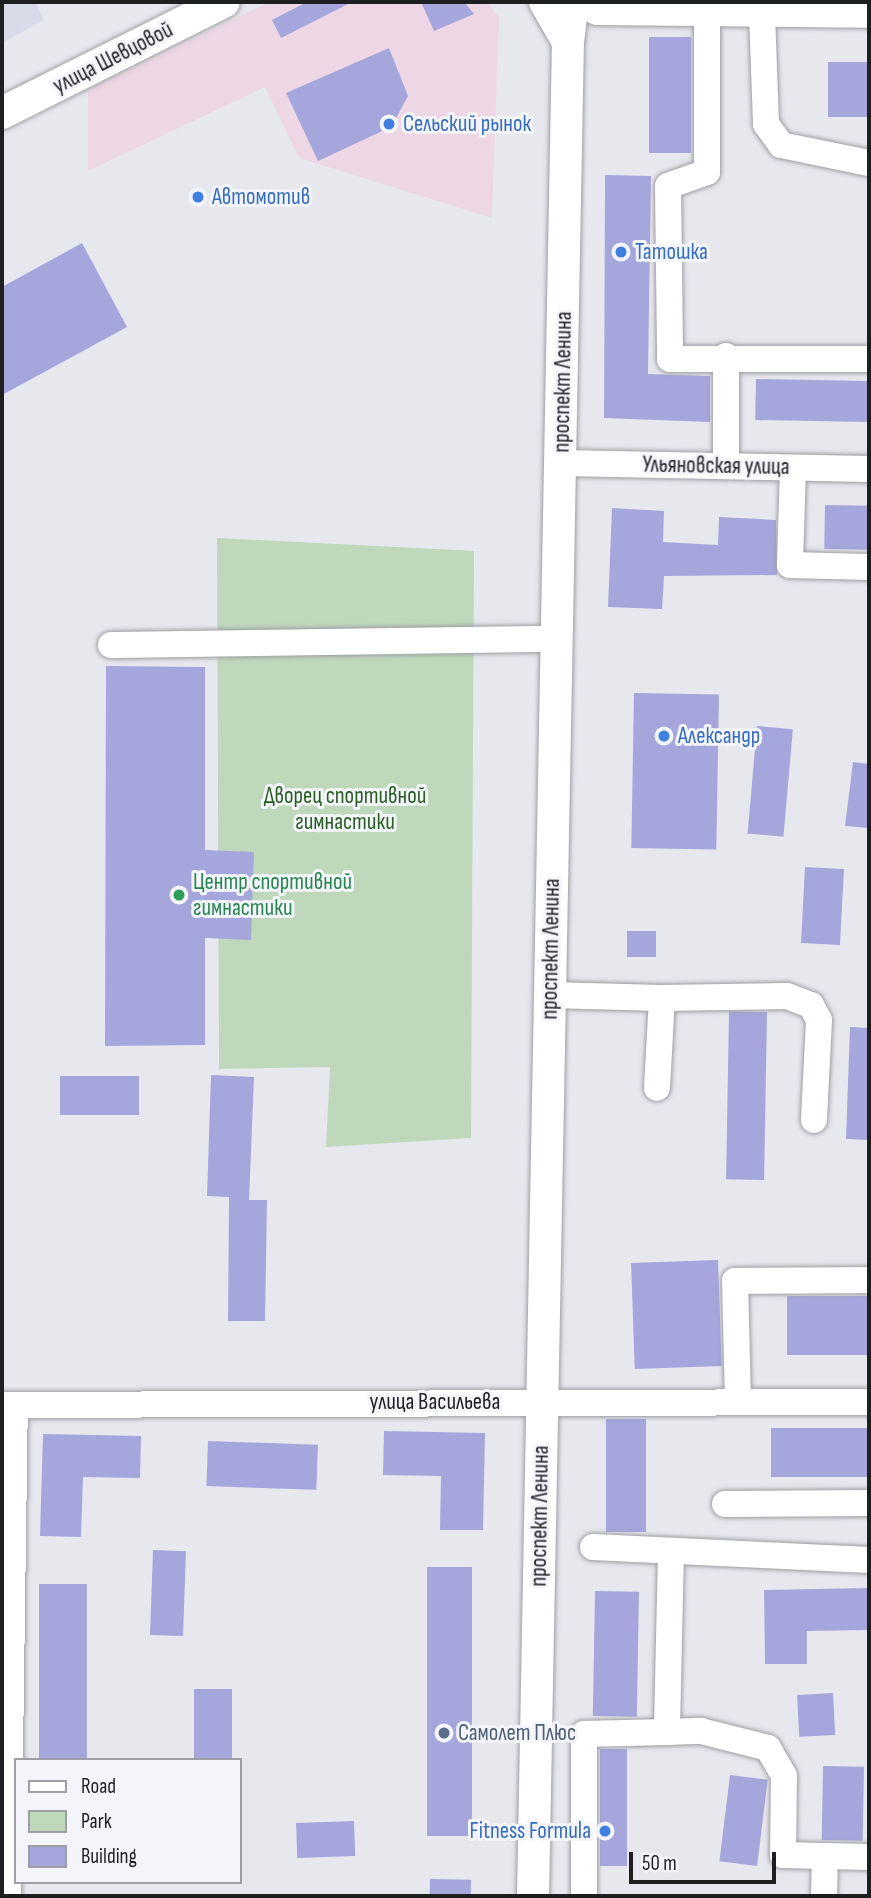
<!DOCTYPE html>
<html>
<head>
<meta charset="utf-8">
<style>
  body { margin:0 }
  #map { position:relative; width:871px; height:1898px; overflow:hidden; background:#e7e8ee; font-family:"Sofia Sans Condensed",sans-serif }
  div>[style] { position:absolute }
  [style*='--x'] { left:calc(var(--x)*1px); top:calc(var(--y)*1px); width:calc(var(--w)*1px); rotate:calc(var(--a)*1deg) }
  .commercial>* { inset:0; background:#eed7e5 }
  .built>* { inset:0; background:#d9dbe8 }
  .green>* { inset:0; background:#bfd8bb }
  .building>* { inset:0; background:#a4a6dc; transform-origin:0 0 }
  .roads { filter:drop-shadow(0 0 2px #9e9fa4) drop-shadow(0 0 2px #9e9fa4) }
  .minor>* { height:26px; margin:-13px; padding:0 13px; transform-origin:13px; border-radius:13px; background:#fff }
  .major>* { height:32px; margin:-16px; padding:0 16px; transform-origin:16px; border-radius:16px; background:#fff }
  .dots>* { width:19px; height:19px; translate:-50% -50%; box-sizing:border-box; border:4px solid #f4f5fb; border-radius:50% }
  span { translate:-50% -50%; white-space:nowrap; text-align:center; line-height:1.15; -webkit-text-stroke:6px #f4f5fb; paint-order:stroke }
  .street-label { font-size:23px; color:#1e1f21 }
  .shop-label { font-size:23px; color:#366cbe }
  .left { translate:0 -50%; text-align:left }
  .right { translate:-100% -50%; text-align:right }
  .park-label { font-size:23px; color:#285d21 }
  .leisure-label { font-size:23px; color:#27864d }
  .service-label { font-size:23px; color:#4e5e75 }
  .frame { position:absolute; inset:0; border:4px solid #1e1f21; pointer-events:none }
  .legend { position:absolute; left:14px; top:1758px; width:228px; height:126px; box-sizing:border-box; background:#f4f5fb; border:2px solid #9e9fa4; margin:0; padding:9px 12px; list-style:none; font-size:21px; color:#1e1f21 }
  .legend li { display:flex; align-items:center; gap:14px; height:35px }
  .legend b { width:35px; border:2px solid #9e9fa4 }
  .scale { position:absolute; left:629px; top:1852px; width:147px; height:32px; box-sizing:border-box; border:4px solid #1e1f21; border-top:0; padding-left:9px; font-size:21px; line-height:24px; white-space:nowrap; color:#1e1f21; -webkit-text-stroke:5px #f4f5fb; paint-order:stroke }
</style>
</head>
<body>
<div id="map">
  <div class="commercial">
    <i style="clip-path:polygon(269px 2px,488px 2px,499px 18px,492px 218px,299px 158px,265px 87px,88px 171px,88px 90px)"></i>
  </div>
  <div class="built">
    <i style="clip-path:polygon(2px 2px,36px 2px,44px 20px,2px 43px)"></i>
  </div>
  <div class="green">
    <i style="clip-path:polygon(217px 538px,474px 551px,471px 1138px,326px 1147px,330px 1067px,219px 1069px)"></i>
  </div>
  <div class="building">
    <i style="clip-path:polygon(307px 2px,352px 2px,281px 38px,272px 20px)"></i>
    <i style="clip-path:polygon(421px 2px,464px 2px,474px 14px,434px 31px)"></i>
    <i style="left:649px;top:37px;width:42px;height:116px"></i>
    <i style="clip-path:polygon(389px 48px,408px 96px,391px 127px,318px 161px,286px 93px)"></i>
    <i style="left:828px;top:62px;width:41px;height:55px"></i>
    <i style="clip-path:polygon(605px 175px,651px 176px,648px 374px,710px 376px,710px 422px,604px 418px)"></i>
    <i style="clip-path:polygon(82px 243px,127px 327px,2px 395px,2px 287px)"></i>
    <i style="left:756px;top:379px;width:113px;height:41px;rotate:1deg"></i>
    <i style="left:825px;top:505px;width:44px;height:44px;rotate:1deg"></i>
    <i style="clip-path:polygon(612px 508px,664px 511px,663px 542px,718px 545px,719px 517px,776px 520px,777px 575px,664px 576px,662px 609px,608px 607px)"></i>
    <i style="clip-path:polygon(106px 666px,205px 667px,205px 850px,254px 852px,251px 940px,205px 938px,205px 1045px,105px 1046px)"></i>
    <i style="left:634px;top:693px;width:85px;height:155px;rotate:1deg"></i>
    <i style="left:757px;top:726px;width:36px;height:108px;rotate:5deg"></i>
    <i style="clip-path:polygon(853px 762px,869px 764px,869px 828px,845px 826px)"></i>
    <i style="left:805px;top:867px;width:39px;height:76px;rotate:3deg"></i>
    <i style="left:627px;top:931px;width:29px;height:26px"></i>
    <i style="left:767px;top:1012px;width:168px;height:38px;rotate:91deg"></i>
    <i style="clip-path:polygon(850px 1027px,869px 1028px,869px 1140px,846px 1139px)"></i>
    <i style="clip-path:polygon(211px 1075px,254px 1077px,249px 1200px,267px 1200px,265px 1321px,228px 1321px,229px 1197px,207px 1196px)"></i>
    <i style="left:139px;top:1076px;width:39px;height:79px;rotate:90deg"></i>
    <i style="left:718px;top:1260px;width:106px;height:87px;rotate:88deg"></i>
    <i style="left:787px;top:1296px;width:82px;height:59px"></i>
    <i style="left:606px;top:1419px;width:40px;height:113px"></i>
    <i style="left:869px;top:1428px;width:49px;height:98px;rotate:90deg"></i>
    <i style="clip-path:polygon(384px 1431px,485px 1433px,483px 1530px,440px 1530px,441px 1476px,383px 1475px)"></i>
    <i style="clip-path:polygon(43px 1434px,141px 1436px,140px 1478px,83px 1477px,81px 1537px,40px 1536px)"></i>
    <i style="left:208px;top:1441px;width:110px;height:45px;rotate:2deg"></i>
    <i style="left:153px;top:1550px;width:33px;height:85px;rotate:2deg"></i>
    <i style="left:427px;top:1567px;width:45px;height:269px"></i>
    <i style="left:39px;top:1584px;width:48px;height:176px"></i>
    <i style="clip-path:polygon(869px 1588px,869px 1630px,807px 1631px,807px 1664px,765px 1664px,764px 1590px)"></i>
    <i style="left:595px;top:1591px;width:44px;height:125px;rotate:1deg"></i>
    <i style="left:194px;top:1689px;width:38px;height:71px"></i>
    <i style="left:833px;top:1693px;width:42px;height:36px;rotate:87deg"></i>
    <i style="left:600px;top:1749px;width:27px;height:117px"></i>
    <i style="left:823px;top:1766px;width:41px;height:74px;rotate:1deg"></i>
    <i style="left:730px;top:1775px;width:38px;height:87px;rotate:7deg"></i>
    <i style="left:354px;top:1821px;width:35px;height:58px;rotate:88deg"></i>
    <i style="left:430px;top:1879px;width:41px;height:17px;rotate:1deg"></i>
  </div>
  <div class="roads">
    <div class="minor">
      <i style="--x:575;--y:2;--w:24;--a:24"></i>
      <i style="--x:597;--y:12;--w:272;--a:0.6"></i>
      <i style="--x:707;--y:2;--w:170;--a:90"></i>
      <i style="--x:707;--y:172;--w:41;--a:160.3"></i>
      <i style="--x:668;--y:186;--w:173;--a:89.3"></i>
      <i style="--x:670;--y:359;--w:199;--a:0"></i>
      <i style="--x:762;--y:14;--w:110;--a:87.9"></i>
      <i style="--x:766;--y:124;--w:26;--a:54"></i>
      <i style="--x:781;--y:145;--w:90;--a:11.6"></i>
      <i style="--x:726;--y:356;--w:110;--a:90"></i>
      <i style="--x:562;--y:463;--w:307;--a:1.1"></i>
      <i style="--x:793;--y:468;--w:97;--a:91.8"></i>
      <i style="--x:790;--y:565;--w:79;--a:1.5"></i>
      <i style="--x:111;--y:645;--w:447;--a:-0.8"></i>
      <i style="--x:550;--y:995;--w:112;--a:1.5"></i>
      <i style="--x:662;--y:998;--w:90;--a:93.2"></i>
      <i style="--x:662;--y:998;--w:125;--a:-0.9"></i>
      <i style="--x:787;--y:996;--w:26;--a:21"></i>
      <i style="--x:811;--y:1005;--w:17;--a:62"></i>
      <i style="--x:819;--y:1020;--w:100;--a:92.9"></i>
      <i style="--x:738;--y:1402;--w:121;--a:-91.4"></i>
      <i style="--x:735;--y:1281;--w:134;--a:-0.4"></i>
      <i style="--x:2;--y:1405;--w:867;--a:-0.2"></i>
      <i style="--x:725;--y:1504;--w:144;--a:-0.4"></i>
      <i style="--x:593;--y:1547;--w:276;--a:2.7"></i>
      <i style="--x:671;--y:1551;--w:181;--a:91.3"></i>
      <i style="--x:667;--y:1732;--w:34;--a:-2"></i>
      <i style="--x:701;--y:1731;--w:69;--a:14.2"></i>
      <i style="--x:768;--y:1748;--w:32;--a:60"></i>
      <i style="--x:784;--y:1776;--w:79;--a:90.7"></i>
      <i style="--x:783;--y:1855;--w:42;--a:1.4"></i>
      <i style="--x:8;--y:1896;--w:491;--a:-89.2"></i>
      <i style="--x:584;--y:1896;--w:162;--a:-90"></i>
      <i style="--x:584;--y:1734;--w:83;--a:-1.4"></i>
      <i style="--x:824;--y:1896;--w:40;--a:-88.6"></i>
      <i style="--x:825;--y:1856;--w:44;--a:1.3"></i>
    </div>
    <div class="major">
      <i style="--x:545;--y:2;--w:46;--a:60.1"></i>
      <i style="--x:2;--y:113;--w:248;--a:-26.6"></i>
      <i style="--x:533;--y:1896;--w:1854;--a:-88.92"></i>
      <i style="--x:568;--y:42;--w:40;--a:-82.9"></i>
    </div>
  </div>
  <div class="dots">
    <i style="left:389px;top:124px;background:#3f7fe0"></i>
    <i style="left:198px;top:197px;background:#3f7fe0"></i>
    <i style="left:621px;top:252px;background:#3f7fe0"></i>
    <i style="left:664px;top:736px;background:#3f7fe0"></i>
    <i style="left:179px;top:895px;background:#2e9e5b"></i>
    <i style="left:444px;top:1733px;background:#5c6f8a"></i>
    <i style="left:605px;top:1831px;background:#3f7fe0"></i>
  </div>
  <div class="street-label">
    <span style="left:113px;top:58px;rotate:-27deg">улица Шевцовой</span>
    <span style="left:563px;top:382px;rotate:-89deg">проспект Ленина</span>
    <span style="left:716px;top:466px;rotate:1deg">Ульяновская улица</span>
    <span style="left:551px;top:949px;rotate:-89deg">проспект Ленина</span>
    <span style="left:435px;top:1402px">улица Васильева</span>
    <span style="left:540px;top:1516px;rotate:-89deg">проспект Ленина</span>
  </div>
  <div class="shop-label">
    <span class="left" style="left:403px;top:124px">Сельский рынок</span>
    <span class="left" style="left:212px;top:197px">Автомотив</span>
    <span class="left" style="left:635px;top:252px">Татошка</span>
    <span class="left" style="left:678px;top:736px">Александр</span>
    <span class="right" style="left:591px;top:1831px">Fitness Formula</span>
  </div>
  <div class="park-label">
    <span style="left:345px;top:809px">Дворец спортивной<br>гимнастики</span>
  </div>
  <div class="leisure-label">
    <span class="left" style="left:193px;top:895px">Центр спортивной<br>гимнастики</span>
  </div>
  <div class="service-label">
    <span class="left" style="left:458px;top:1733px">Самолет Плюс</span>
  </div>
  <div class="frame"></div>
  <ul class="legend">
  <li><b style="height:9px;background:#fff"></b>Road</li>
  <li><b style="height:19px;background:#bfd8bb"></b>Park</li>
  <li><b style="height:19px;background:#a4a6dc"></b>Building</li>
  </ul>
  <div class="scale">50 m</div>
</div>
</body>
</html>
